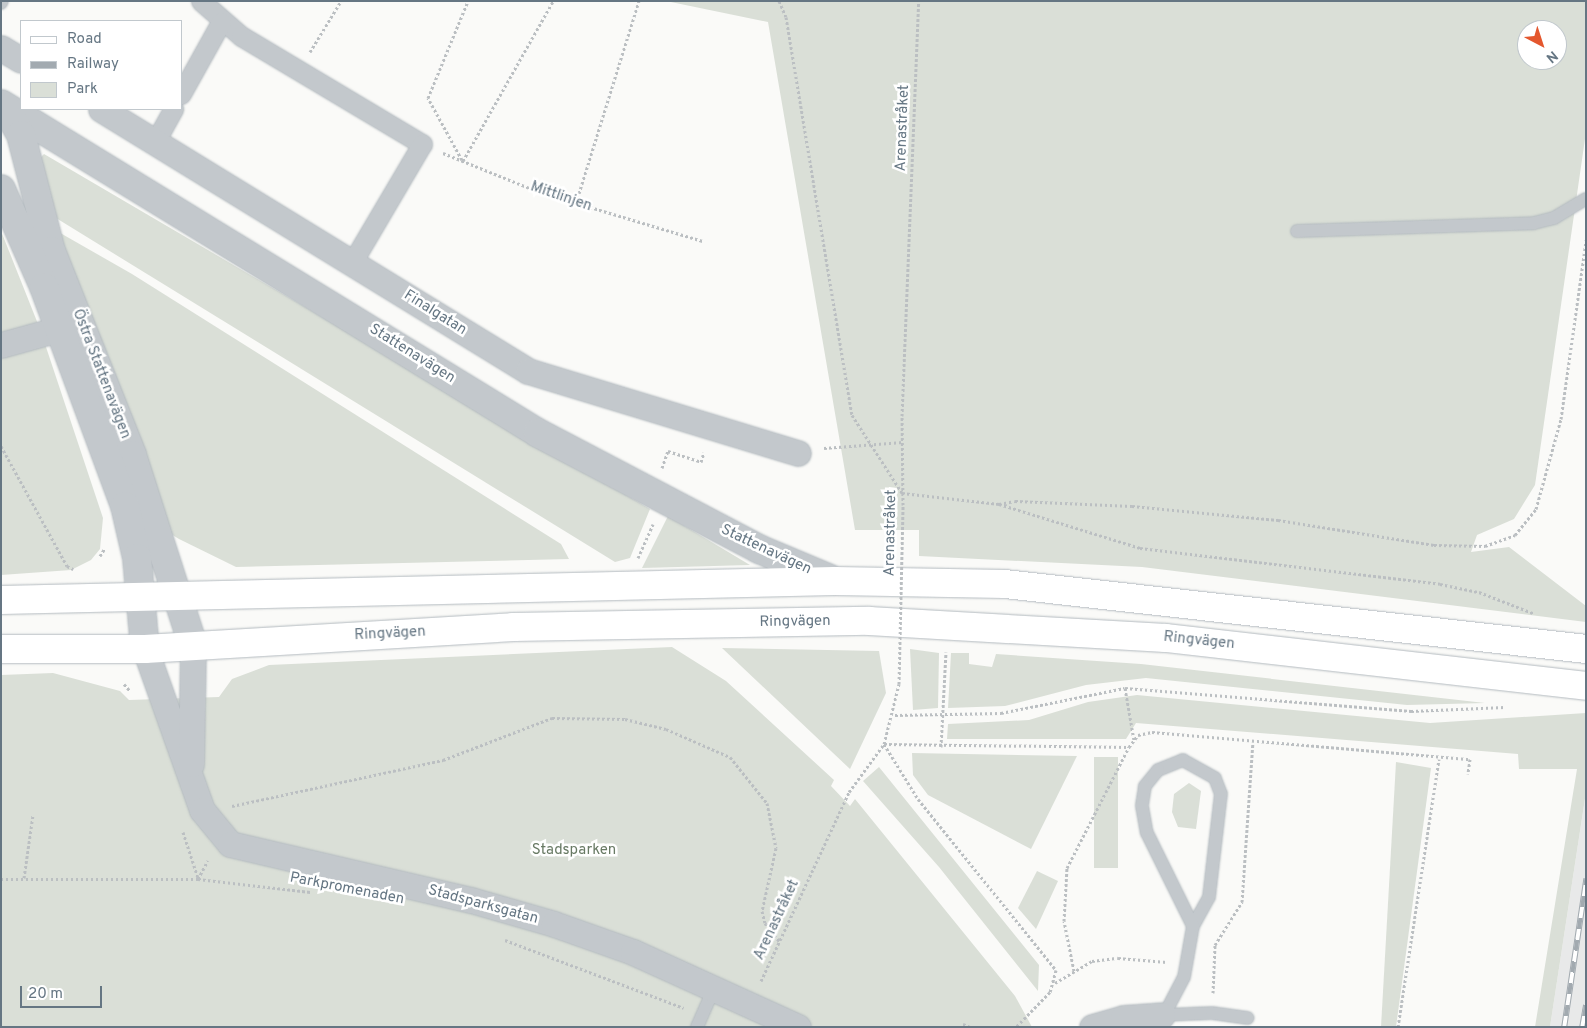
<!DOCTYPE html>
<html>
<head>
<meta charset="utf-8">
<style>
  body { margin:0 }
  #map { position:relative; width:1587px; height:1028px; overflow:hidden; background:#fafaf8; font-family:Overpass,sans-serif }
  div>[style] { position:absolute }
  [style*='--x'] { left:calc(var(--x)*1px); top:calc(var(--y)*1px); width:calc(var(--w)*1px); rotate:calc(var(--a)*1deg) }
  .built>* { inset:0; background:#e8e9e9 }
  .green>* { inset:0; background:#dadfd7; transform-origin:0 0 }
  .path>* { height:3px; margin-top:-1.5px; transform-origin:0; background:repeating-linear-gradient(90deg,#bbbfc2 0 2.5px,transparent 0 5px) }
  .roads { filter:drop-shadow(0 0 1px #b3babf) drop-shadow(0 0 1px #b3babf) }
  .service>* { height:12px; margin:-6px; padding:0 6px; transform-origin:6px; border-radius:6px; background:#c3c8cc }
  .pedestrian>* { height:19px; margin:-9.5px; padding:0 9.5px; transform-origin:9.5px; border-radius:9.5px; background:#c3c8cc }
  .minor>* { height:25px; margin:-12.5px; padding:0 12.5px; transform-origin:12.5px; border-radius:12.5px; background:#c3c8cc }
  .tertiary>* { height:28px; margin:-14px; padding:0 14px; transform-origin:14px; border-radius:14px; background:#c3c8cc }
  .secondary>* { height:28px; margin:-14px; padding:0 14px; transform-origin:14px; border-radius:14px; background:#fff }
  .rail>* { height:5.5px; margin-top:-2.75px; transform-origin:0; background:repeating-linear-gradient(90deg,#fff 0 11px,#a2aab0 0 22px); box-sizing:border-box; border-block:1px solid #a2aab0 }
  .path-bridge>* { height:3px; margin-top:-1.5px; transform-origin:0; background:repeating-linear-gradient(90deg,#bbbfc2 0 2.5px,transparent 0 5px) }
  span { translate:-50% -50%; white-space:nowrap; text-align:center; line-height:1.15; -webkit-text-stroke:5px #fff; paint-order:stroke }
  .street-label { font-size:15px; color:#657683 }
  .park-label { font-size:15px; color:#687a64 }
  .frame { position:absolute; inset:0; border:2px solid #657683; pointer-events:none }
  .legend { position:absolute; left:20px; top:20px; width:162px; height:90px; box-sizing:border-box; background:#fff; border:1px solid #c1c8cd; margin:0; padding:6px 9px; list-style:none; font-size:15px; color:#657683 }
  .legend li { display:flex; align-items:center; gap:10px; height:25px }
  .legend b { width:25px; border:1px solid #c1c8cd }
  .north { position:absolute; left:1517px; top:20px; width:50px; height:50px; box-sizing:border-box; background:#fff; border:1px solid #c1c8cd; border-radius:50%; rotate:140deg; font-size:14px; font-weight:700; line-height:20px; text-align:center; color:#657683 }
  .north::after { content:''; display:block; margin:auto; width:18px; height:22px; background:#e4572e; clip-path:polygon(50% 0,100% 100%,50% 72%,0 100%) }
  .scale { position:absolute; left:20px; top:986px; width:82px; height:22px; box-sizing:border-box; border:2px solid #657683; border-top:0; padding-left:6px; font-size:15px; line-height:18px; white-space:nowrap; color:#657683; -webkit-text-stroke:4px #fff; paint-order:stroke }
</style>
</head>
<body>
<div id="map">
  <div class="built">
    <i style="clip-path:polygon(1586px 792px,1586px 1027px,1550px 1027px)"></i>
  </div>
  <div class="green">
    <i style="clip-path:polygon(evenodd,666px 1px,1586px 1px,1586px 132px,1535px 485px,1514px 519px,1477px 535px,1471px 552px,1509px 547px,1586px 606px,1586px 622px,1142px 567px,919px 556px,919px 530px,855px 530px,768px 22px,666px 1px,1527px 30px,1557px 30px,1557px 60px,1527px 60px,1527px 30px)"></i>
    <i style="clip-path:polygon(44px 154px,650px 509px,630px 558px,615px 562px,43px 210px,38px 160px)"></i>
    <i style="clip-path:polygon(48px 226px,132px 274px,561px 544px,569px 559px,236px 567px,179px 539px,171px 534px)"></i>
    <i style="clip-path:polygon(1px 231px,40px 329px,103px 518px,100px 549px,91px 560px,71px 570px,1px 575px)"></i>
    <i style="clip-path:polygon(668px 516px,750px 565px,642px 568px)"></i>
    <i style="clip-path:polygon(672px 647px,726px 681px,834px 780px,831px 786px,850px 806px,855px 799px,1015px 996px,1032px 1027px,1px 1027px,1px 675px,53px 673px,120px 691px,129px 700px,219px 697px,232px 679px,269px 665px)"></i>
    <i style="clip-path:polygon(722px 648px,879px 651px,886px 693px,850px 769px)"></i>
    <i style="clip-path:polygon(910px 649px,939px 653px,938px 708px,913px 710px)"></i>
    <i style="clip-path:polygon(951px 653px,969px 653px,969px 664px,992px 667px,996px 654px,1141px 664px,1485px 703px,1407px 705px,1146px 678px,1086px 685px,1005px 706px,948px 708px)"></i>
    <i style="clip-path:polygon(1137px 695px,1430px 723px,1586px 713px,1586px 792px,1550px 1027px,1535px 1027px,1577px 769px,1519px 769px,1518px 754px,1136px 723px,1126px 739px,947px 739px,948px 724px,1029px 720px,1088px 702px)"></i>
    <i style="clip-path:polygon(912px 753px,1077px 756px,1031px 849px,928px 795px,913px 775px)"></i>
    <i style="left:1094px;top:757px;width:24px;height:111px"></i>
    <i style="clip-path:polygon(1396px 762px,1431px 768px,1396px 1027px,1381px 1027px)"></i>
    <i style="clip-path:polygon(879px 767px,1039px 965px,1038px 991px,939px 867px,863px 781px)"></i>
    <i style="clip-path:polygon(1189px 783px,1201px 791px,1196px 829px,1178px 827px,1172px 812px,1174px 794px)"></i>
    <i style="clip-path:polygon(1037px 871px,1058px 881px,1036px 929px,1018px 908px)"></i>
  </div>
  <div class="path">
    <i style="--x:779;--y:1;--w:17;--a:66"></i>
    <i style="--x:786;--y:17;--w:403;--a:80.6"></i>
    <i style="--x:852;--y:415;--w:93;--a:57.3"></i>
    <i style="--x:310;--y:52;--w:60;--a:-58.7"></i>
    <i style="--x:443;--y:153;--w:101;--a:22"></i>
    <i style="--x:537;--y:191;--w:173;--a:16.8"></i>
    <i style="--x:462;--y:160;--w:71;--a:-118.7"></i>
    <i style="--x:428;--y:98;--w:105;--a:-67.6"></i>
    <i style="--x:463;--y:161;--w:184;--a:-60.6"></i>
    <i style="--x:576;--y:203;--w:212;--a:-72.7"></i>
    <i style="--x:1;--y:446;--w:137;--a:61.2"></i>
    <i style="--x:67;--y:566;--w:7;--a:27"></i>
    <i style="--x:824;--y:448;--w:79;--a:-4.3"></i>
    <i style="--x:662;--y:468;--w:18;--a:-71"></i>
    <i style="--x:668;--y:451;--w:35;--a:18"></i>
    <i style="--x:701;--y:462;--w:10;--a:-73"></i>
    <i style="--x:902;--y:493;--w:98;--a:6.5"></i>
    <i style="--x:999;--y:504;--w:148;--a:17.3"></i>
    <i style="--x:1140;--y:548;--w:302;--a:6.8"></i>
    <i style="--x:1440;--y:584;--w:40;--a:12"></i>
    <i style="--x:1479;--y:592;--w:58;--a:21.3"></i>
    <i style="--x:999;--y:504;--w:16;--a:-11"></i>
    <i style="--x:1015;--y:501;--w:117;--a:2.4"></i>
    <i style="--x:1132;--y:506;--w:147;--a:5.5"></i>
    <i style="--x:1278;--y:520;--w:158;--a:9.1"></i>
    <i style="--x:1434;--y:545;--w:51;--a:1.1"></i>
    <i style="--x:1485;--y:546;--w:32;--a:-20"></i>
    <i style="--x:1515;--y:535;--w:33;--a:-51"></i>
    <i style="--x:1536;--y:509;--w:93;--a:-74.5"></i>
    <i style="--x:1561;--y:419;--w:181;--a:-82"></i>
    <i style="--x:903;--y:505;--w:89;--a:-90.6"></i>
    <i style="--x:902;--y:416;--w:415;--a:-87.7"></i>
    <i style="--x:100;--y:556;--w:9;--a:-58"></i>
    <i style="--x:638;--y:558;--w:37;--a:-66"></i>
    <i style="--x:124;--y:684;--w:9;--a:49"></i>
    <i style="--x:1125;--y:688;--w:53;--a:80.2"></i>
    <i style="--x:895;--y:715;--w:106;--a:-1.1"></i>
    <i style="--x:1001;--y:713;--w:126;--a:-11.4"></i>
    <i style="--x:1125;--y:688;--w:287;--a:4.6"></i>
    <i style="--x:1411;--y:711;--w:94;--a:-2.4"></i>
    <i style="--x:884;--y:744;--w:245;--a:0.7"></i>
    <i style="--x:1129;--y:747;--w:15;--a:-53"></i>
    <i style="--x:1138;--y:735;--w:14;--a:-12"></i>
    <i style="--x:1152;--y:732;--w:319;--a:4.9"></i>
    <i style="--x:1470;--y:759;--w:15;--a:98"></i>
    <i style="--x:884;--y:744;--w:65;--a:58.3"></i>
    <i style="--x:918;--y:799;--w:220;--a:51.1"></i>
    <i style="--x:1056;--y:970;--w:23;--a:105"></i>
    <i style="--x:1050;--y:992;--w:49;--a:134.2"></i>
    <i style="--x:941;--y:747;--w:95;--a:-87"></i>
    <i style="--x:232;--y:806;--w:216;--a:-12.3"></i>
    <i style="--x:443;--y:760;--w:117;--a:-21.1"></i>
    <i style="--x:552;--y:718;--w:73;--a:0.8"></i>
    <i style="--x:625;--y:719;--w:42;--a:13.7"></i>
    <i style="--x:666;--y:729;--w:70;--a:23.6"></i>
    <i style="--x:730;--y:757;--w:59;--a:51.2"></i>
    <i style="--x:767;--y:803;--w:46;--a:78.7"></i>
    <i style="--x:776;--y:848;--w:65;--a:102.5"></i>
    <i style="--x:762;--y:911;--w:12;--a:76"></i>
    <i style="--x:765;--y:923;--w:23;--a:52"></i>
    <i style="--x:183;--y:832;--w:48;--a:71.9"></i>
    <i style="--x:24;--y:878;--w:64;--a:-81.9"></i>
    <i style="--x:1;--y:879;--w:197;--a:0"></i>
    <i style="--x:198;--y:879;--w:113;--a:6.6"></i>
    <i style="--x:198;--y:879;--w:21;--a:-62"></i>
    <i style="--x:505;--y:940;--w:191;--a:20.8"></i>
    <i style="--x:1074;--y:971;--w:51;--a:-101.3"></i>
    <i style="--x:1064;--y:921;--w:53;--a:-86.8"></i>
    <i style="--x:1067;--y:868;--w:136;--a:-62.9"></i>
    <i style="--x:761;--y:981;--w:208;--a:-65"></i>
    <i style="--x:849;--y:792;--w:59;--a:-53.9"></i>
    <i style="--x:884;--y:744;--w:62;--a:-76"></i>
    <i style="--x:1055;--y:983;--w:43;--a:-30.7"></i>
    <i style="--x:1092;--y:961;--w:26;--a:-7"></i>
    <i style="--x:1118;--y:958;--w:49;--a:4.7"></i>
    <i style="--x:1213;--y:993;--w:48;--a:-87.6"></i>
    <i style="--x:1215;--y:945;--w:51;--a:-57.9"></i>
    <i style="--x:1242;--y:902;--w:160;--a:-86.1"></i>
    <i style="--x:963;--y:1024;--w:8;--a:23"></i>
    <i style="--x:1398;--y:1027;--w:271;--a:-81.3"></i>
  </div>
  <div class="roads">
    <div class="service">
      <i style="--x:1;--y:3;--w:2;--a:-63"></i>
      <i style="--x:1297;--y:231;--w:237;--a:-1.9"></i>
      <i style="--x:1534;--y:223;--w:21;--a:-14"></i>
      <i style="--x:1554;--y:218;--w:37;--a:-31"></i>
      <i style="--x:1162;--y:1015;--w:50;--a:-2.3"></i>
      <i style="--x:1212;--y:1013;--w:36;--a:8"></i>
      <i style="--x:1162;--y:1019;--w:47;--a:-62.4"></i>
      <i style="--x:1184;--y:977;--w:52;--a:-80"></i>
      <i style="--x:1193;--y:926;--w:33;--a:-61"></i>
      <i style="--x:1209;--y:897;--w:104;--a:-83.4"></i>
      <i style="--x:1221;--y:794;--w:17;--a:-111"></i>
      <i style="--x:1215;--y:778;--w:37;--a:-151"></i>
      <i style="--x:1183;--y:760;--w:27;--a:158"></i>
      <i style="--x:1158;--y:770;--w:21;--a:129"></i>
      <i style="--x:1145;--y:786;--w:20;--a:99"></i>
      <i style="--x:1142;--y:806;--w:27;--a:80"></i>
      <i style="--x:1147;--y:833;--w:104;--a:63.7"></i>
      <i style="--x:697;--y:1027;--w:43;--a:-66.4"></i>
    </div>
    <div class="pedestrian">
      <i style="--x:201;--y:1;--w:53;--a:41.2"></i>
      <i style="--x:241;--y:36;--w:211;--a:30.8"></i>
      <i style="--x:422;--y:144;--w:138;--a:120.5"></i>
      <i style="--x:181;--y:94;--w:82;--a:-60.9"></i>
      <i style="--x:155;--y:142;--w:38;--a:-61"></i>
    </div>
    <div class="minor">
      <i style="--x:1;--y:48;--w:23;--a:31"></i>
      <i style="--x:101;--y:109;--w:501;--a:31.53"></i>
      <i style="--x:528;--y:371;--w:282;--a:16.9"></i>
      <i style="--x:1;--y:345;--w:60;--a:-15.4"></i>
      <i style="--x:59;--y:329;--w:20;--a:-30"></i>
      <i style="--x:145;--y:649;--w:171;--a:70.5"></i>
      <i style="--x:202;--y:810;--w:44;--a:50.5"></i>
      <i style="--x:230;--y:844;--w:247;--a:13.1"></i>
      <i style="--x:471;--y:900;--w:86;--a:16.1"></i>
      <i style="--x:554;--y:924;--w:84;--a:19.5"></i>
      <i style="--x:633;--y:952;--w:181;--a:24.4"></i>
      <i style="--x:191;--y:764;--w:119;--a:-89"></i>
      <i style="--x:1092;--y:1027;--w:32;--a:-16"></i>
      <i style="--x:1123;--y:1018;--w:39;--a:-4"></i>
    </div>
    <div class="tertiary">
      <i style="--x:1;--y:104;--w:630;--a:31.49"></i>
      <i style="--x:538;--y:433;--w:250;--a:27.7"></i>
      <i style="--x:759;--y:549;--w:82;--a:22.8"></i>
      <i style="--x:5;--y:107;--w:32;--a:60"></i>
      <i style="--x:21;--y:135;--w:120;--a:75.5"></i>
      <i style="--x:51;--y:251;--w:219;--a:68.3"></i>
      <i style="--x:132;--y:455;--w:200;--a:72.2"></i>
      <i style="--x:1;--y:189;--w:107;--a:66.3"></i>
      <i style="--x:44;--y:287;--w:233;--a:69.7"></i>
      <i style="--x:125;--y:506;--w:53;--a:77"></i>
      <i style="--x:137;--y:558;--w:91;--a:85"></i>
    </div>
    <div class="secondary">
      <i style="--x:1;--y:600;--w:834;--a:-1.31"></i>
      <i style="--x:835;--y:581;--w:170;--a:1"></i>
      <i style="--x:1005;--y:584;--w:585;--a:6.38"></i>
      <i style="--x:1;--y:649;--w:144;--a:0"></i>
      <i style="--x:145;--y:649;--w:369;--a:-3.4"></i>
      <i style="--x:513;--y:627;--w:356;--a:-1"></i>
      <i style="--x:869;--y:621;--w:297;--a:3.3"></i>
      <i style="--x:1166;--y:638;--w:423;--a:6.5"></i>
    </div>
  </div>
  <div class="rail">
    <i style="--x:1564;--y:1027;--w:150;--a:-81.5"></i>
    <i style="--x:1582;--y:1027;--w:22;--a:-80"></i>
  </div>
  <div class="path-bridge">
    <i style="--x:899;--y:684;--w:179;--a:-88.7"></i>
  </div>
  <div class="street-label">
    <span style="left:903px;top:128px;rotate:-88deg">Arenastråket</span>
    <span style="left:561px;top:197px;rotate:19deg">Mittlinjen</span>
    <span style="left:435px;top:313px;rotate:32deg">Finalgatan</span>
    <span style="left:412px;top:354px;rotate:32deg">Stattenavägen</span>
    <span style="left:101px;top:374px;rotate:69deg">Östra Stattenavägen</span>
    <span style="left:891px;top:533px;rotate:-89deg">Arenastråket</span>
    <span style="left:766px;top:550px;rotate:25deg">Stattenavägen</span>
    <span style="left:795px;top:622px;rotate:-1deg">Ringvägen</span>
    <span style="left:390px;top:634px;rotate:-3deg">Ringvägen</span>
    <span style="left:1199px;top:641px;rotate:6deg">Ringvägen</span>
    <span style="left:347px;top:889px;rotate:11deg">Parkpromenaden</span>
    <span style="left:483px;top:905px;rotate:15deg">Stadsparksgatan</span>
    <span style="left:777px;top:920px;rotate:-65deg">Arenastråket</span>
  </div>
  <div class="park-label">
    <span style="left:574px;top:851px">Stadsparken</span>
  </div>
  <div class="frame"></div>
  <ul class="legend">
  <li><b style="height:6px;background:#fff"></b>Road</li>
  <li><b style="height:6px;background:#a2aab0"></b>Railway</li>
  <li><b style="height:14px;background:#dadfd7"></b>Park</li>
  </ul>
  <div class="north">N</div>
  <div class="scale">20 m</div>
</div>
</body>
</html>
